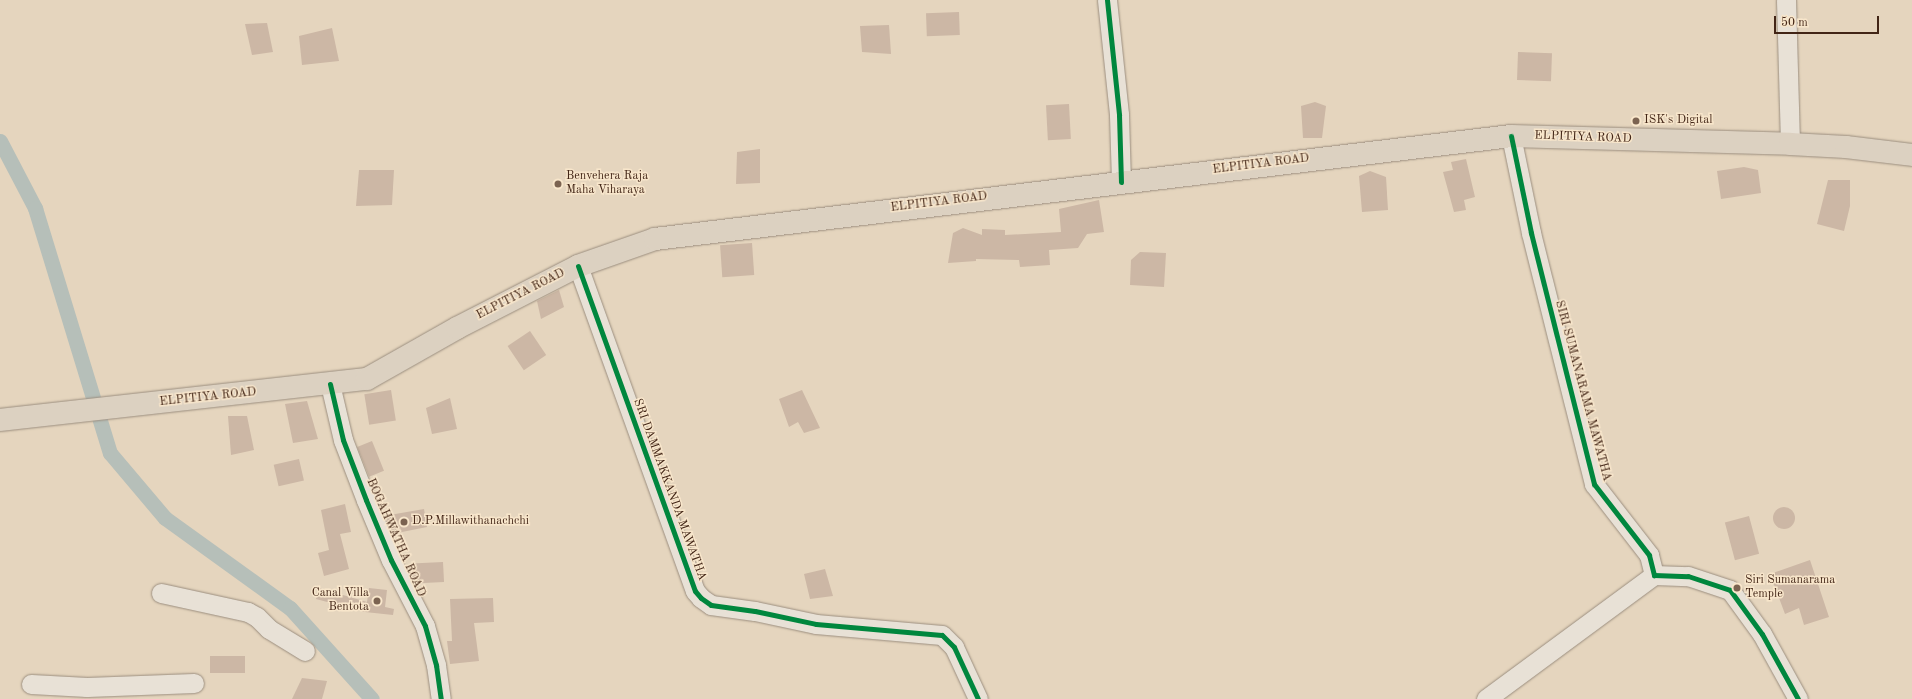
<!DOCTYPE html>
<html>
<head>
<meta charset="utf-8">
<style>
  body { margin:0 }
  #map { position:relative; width:1912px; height:699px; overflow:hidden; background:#e5d5be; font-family:"Old Standard TT",serif }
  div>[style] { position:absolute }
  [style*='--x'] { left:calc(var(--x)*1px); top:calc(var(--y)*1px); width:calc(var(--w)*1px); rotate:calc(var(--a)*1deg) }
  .canal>* { height:15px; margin:-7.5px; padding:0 7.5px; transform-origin:7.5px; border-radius:7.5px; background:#b6bfb9 }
  .building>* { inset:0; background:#ccb7a5; transform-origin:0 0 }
  .round { border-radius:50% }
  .roads { filter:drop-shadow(0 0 1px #9b8e7f) drop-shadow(0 0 1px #9b8e7f) }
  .minor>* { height:19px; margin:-9.5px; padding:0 9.5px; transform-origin:9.5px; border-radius:9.5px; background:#e8e1d6 }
  .major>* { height:22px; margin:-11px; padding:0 11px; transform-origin:11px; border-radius:11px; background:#dcd1c1 }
  .cycleway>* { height:5px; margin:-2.5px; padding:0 2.5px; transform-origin:2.5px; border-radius:2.5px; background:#00873e }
  .dots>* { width:11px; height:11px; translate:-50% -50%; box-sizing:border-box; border:2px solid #f8e6cb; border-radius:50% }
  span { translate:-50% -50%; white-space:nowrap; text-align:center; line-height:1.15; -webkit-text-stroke:3px #f8e6cb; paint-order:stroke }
  .poi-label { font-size:12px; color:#422516 }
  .left { translate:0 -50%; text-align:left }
  .right { translate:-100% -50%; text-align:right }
  .street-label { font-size:12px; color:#422516 }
  .scale { position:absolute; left:1774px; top:16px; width:105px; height:18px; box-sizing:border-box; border:2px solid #422516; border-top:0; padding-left:5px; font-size:12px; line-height:14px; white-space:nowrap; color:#422516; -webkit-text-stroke:3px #f8e6cb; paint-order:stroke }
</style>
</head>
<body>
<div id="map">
  <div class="canal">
    <i style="--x:0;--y:141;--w:76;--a:62.4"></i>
    <i style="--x:35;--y:208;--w:256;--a:73"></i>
    <i style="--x:110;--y:453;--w:85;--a:49.8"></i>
    <i style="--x:165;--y:518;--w:154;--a:35.8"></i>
    <i style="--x:290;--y:608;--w:122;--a:48"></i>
  </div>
  <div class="building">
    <i style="left:959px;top:12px;width:23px;height:33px;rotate:88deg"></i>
    <i style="clip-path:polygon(267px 23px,273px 52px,252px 55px,245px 24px)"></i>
    <i style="clip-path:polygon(889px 25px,891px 54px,862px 52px,860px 26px)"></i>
    <i style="clip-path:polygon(332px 28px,339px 61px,302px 65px,299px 36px)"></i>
    <i style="left:1518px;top:52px;width:34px;height:28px;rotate:2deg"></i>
    <i style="clip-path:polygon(1315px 102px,1326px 106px,1322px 138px,1303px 138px,1301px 106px)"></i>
    <i style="left:1069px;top:104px;width:35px;height:23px;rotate:87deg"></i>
    <i style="clip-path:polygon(760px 149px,760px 183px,736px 184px,737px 152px)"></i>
    <i style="clip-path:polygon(1466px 159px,1475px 197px,1464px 200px,1466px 210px,1454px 212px,1443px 172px,1453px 170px,1451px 162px)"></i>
    <i style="clip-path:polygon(1744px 167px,1758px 170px,1761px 193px,1721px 199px,1717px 171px)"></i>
    <i style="clip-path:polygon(359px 170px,394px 170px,392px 205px,356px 206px)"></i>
    <i style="clip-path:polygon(1370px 171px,1386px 177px,1388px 210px,1362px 212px,1359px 176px)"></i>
    <i style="clip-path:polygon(1828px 180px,1850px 180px,1850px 206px,1844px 231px,1817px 224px)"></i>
    <i style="clip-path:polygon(1099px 200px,1104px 232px,1087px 234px,1078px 248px,1049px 250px,1050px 265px,1020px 267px,1019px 260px,976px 259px,976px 261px,948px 263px,953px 233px,963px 228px,982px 235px,982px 229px,1005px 230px,1005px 235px,1061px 232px,1059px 209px)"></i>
    <i style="left:752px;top:243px;width:32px;height:32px;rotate:86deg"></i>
    <i style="clip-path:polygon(1140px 252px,1166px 253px,1164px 287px,1130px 285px,1131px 260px)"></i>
    <i style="clip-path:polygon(559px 290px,564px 307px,541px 319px,537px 301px)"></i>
    <i style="left:530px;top:331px;width:29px;height:27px;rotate:56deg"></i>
    <i style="left:391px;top:390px;width:31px;height:27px;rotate:81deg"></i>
    <i style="clip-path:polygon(802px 390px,820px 428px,804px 433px,798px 422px,789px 427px,779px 399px)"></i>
    <i style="clip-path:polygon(450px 398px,457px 429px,432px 434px,426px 408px)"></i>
    <i style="clip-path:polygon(307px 401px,318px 439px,293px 443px,285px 404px)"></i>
    <i style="clip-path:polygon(228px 416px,247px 416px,254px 450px,231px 455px)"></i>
    <i style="left:372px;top:441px;width:32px;height:16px;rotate:68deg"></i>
    <i style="left:299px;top:459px;width:22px;height:26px;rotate:77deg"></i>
    <i style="clip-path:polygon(345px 504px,351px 532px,340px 534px,349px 569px,324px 576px,318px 553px,329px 550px,321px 510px)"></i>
    <i class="round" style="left:1773px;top:507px;width:22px;height:22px"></i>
    <i style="clip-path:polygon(424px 509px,427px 527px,392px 534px,384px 516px)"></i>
    <i style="left:1749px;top:516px;width:39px;height:25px;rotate:75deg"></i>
    <i style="clip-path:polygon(1810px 560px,1829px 617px,1804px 625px,1799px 608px,1785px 614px,1770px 574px)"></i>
    <i style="left:443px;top:562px;width:20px;height:31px;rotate:87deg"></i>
    <i style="clip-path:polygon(825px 569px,833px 596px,810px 599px,804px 574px)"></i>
    <i style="clip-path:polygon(319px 588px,367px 602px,369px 588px,387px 590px,385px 607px,394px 609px,393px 615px,365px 612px,316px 599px)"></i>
    <i style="clip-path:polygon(493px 598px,494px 622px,474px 623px,479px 661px,450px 664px,447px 641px,452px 641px,450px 599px)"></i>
    <i style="left:245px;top:656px;width:17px;height:35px;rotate:90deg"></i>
    <i style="clip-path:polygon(302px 678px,327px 681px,322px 699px,292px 699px)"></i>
  </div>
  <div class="roads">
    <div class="minor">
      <i style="--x:1107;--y:0;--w:116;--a:84"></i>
      <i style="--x:1119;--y:115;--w:67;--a:88.3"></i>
      <i style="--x:1786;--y:0;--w:144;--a:88.4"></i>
      <i style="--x:1511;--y:136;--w:99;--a:78.3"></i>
      <i style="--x:1531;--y:233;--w:259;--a:75.9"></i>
      <i style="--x:1594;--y:484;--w:90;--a:52.2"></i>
      <i style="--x:1649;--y:555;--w:21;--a:76"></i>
      <i style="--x:1654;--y:575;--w:34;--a:2"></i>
      <i style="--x:1688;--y:576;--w:44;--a:18.4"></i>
      <i style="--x:1730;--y:590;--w:54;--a:54"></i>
      <i style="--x:1762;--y:634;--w:74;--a:61"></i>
      <i style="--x:578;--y:266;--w:345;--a:70.2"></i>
      <i style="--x:695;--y:591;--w:9;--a:49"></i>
      <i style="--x:701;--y:598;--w:12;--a:35"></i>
      <i style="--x:711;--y:605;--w:44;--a:7.8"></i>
      <i style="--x:755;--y:611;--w:62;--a:12"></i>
      <i style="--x:816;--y:624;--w:126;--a:5"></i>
      <i style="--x:942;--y:635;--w:17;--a:45"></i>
      <i style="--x:954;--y:647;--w:57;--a:65.2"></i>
      <i style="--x:330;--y:384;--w:57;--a:76.9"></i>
      <i style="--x:343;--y:440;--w:64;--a:69"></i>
      <i style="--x:366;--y:500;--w:65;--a:67.4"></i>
      <i style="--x:391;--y:560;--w:74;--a:62.7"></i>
      <i style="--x:425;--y:626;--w:41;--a:74.2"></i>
      <i style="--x:436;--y:665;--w:34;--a:82"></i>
      <i style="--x:161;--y:593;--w:89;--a:12.3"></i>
      <i style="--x:248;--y:612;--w:10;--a:29"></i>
      <i style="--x:257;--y:617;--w:17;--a:45"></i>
      <i style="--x:269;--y:629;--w:42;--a:31.4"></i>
      <i style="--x:31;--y:684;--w:56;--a:3.1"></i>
      <i style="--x:87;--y:687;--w:107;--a:-2.1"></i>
      <i style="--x:1486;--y:699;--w:209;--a:-36.4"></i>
    </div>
    <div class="major">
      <i style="--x:0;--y:420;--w:369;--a:-6.4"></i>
      <i style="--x:367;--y:379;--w:103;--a:-29.5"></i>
      <i style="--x:457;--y:328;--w:136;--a:-27.1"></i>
      <i style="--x:578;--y:266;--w:82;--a:-19.3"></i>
      <i style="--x:655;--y:239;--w:862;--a:-6.86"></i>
      <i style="--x:1511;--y:136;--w:279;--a:1.6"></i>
      <i style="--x:1790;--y:144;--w:56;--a:3.1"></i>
      <i style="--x:1846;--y:147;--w:66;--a:6.9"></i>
    </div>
  </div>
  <div class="cycleway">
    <i style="--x:1107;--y:0;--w:116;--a:84"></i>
    <i style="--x:1119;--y:115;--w:67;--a:88.3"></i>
    <i style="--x:1511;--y:136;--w:99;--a:78.3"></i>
    <i style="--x:1531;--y:233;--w:259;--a:75.9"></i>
    <i style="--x:1594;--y:484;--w:90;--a:52.2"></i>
    <i style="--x:1649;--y:555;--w:21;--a:76"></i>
    <i style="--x:1654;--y:575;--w:34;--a:2"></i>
    <i style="--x:1688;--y:576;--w:44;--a:18.4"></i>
    <i style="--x:1730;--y:590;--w:54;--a:54"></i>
    <i style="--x:1762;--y:634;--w:74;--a:61"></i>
    <i style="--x:578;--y:266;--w:345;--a:70.2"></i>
    <i style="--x:695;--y:591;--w:9;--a:49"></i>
    <i style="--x:701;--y:598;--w:12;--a:35"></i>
    <i style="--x:711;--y:605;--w:44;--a:7.8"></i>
    <i style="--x:755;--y:611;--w:62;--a:12"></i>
    <i style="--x:816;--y:624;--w:126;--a:5"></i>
    <i style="--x:942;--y:635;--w:17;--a:45"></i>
    <i style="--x:954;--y:647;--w:57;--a:65.2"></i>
    <i style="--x:330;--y:384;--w:57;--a:76.9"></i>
    <i style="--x:343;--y:440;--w:64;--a:69"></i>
    <i style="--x:366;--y:500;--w:65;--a:67.4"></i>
    <i style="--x:391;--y:560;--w:74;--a:62.7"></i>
    <i style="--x:425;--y:626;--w:41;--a:74.2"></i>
    <i style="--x:436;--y:665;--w:34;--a:82"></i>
  </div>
  <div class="dots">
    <i style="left:1636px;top:121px;background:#7b6351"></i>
    <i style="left:558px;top:184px;background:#7b6351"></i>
    <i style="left:404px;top:522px;background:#7b6351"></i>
    <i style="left:1737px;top:588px;background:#7b6351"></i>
    <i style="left:377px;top:601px;background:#7b6351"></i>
  </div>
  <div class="poi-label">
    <span class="left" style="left:1644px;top:121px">ISK's Digital</span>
    <span class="left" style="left:566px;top:184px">Benvehera Raja<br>Maha Viharaya</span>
    <span class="left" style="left:412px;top:522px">D.P.Millawithanachchi</span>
    <span class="left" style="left:1745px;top:588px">Siri Sumanarama<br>Temple</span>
    <span class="right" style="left:369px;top:601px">Canal Villa<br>Bentota</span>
  </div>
  <div class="street-label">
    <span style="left:1583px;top:138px;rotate:2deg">ELPITIYA ROAD</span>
    <span style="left:1261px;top:165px;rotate:-7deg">ELPITIYA ROAD</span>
    <span style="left:939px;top:203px;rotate:-7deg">ELPITIYA ROAD</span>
    <span style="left:521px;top:295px;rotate:-27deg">ELPITIYA ROAD</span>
    <span style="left:1582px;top:391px;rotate:75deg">SIRI SUMANARAMA MAWATHA</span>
    <span style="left:208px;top:398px;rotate:-6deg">ELPITIYA ROAD</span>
    <span style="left:669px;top:490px;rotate:70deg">SRI DAMMAKKANDA MAWATHA</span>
    <span style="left:395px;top:538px;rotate:66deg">BOGAHWATHA ROAD</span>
  </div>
  <div class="scale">50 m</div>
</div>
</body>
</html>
